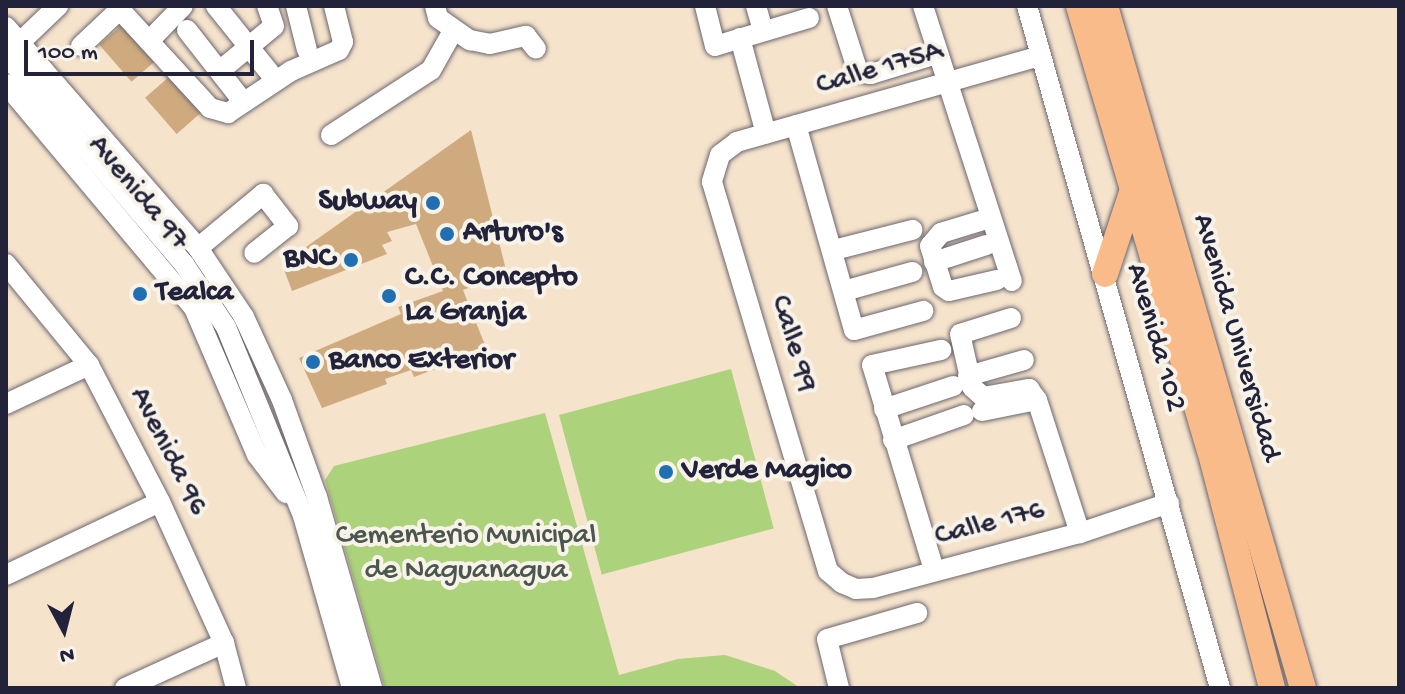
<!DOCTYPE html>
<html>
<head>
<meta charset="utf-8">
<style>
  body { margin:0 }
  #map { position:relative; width:1405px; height:694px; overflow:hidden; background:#f5e3cc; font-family:"Gochi Hand",sans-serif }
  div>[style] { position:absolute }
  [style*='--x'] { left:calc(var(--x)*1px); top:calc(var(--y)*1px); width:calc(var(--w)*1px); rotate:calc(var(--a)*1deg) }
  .green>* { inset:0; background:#acd27c; transform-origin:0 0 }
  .building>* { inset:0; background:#ceaa7e; transform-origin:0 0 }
  .roads { filter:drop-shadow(0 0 2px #6c666e) drop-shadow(0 0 2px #6c666e) }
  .minor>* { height:20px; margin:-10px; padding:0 10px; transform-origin:10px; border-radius:10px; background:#fff }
  .major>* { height:26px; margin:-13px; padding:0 13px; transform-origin:13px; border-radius:13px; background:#fabb8b }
  .dots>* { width:22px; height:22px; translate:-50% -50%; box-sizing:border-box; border:4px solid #f7f3e8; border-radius:50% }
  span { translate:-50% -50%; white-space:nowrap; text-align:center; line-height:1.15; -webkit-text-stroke:8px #f7f3e8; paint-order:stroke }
  .street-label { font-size:30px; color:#22223b }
  .poi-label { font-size:30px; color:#22223b; font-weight:700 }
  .right { translate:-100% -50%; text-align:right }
  .left { translate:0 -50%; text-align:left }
  .park-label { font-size:30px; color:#4b574e }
  .frame { position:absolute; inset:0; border:8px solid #22223b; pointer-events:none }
  .north { position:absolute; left:24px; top:590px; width:80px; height:80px; -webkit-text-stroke:6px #f7f3e8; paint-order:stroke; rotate:173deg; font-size:22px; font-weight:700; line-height:32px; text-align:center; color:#22223b }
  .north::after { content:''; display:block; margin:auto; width:28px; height:36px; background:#22223b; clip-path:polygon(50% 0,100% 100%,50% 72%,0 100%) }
  .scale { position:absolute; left:24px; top:40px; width:230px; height:36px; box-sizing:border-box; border:4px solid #22223b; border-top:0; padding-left:10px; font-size:24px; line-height:28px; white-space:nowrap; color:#22223b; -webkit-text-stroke:6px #f7f3e8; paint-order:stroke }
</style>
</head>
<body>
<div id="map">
  <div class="green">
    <i style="left:731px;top:369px;width:165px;height:178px;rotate:75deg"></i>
    <i style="clip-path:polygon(545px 413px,619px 675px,678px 659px,725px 655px,775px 671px,800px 688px,385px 688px,325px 480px,334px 466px)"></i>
  </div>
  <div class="building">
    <i style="left:122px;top:25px;width:49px;height:30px;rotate:49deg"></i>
    <i style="left:170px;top:76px;width:48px;height:33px;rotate:49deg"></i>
    <i style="clip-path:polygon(471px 130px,507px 274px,463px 290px,487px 350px,414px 377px,411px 370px,385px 379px,387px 384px,322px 408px,299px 358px,401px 314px,398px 307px,443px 291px,416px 224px,387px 232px,392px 241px,382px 245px,387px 254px,292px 291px,282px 264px)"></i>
  </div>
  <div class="roads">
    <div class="minor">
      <i style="--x:216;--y:6;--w:85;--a:51.2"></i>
      <i style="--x:296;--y:6;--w:45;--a:76"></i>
      <i style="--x:435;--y:6;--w:12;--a:76"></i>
      <i style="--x:438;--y:18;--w:39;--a:35"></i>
      <i style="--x:470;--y:40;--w:20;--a:11"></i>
      <i style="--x:490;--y:44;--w:37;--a:-13"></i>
      <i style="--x:526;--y:36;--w:16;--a:52"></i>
      <i style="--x:705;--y:6;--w:41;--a:76"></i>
      <i style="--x:715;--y:46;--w:98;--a:-16.6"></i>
      <i style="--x:756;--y:6;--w:26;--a:74"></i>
      <i style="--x:837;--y:6;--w:69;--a:72.3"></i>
      <i style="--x:858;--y:72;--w:13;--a:9"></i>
      <i style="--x:871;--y:74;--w:69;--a:-16.9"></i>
      <i style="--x:923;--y:6;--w:289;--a:72.1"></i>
      <i style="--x:1027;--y:6;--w:709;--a:74.2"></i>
      <i style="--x:6;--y:27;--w:293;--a:49"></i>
      <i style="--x:198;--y:248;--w:83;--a:56.3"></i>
      <i style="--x:244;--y:317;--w:91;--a:65.4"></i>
      <i style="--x:282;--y:400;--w:103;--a:70.2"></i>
      <i style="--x:317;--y:497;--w:199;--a:73.9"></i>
      <i style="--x:187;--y:30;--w:83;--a:51.9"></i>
      <i style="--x:740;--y:38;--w:99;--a:74.8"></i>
      <i style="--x:150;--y:40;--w:47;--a:-45.9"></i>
      <i style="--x:81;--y:46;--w:47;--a:-43.3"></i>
      <i style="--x:115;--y:14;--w:8;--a:-7"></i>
      <i style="--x:123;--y:13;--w:129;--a:47.5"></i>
      <i style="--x:210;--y:108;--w:19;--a:16"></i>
      <i style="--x:228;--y:113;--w:76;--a:-33.7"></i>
      <i style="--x:291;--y:71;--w:52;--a:-23.6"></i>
      <i style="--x:339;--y:50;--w:9;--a:-63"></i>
      <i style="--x:343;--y:42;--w:37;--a:-104"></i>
      <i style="--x:12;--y:50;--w:64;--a:-43.7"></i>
      <i style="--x:6;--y:55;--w:275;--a:49.6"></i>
      <i style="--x:184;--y:264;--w:76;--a:56.3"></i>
      <i style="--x:226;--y:327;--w:204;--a:67.8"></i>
      <i style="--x:303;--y:516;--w:179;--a:74.1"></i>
      <i style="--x:1040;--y:56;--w:315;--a:164.2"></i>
      <i style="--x:737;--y:142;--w:21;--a:143"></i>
      <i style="--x:720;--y:155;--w:28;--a:107"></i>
      <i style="--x:712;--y:182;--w:406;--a:73.4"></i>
      <i style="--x:828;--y:571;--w:18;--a:41"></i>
      <i style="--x:842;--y:583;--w:15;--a:23"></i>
      <i style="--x:856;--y:589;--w:17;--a:-3"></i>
      <i style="--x:873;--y:588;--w:214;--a:-14.9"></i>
      <i style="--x:1080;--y:533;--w:94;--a:-18.6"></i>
      <i style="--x:222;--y:69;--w:67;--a:-39.6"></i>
      <i style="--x:274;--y:26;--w:21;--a:-109"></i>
      <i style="--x:6;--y:84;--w:292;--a:50"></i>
      <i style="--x:194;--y:308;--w:160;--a:66.8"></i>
      <i style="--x:257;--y:455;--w:48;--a:52.7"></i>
      <i style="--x:796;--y:125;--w:213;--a:74.2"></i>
      <i style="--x:854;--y:330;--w:72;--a:-15.4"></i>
      <i style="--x:331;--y:135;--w:119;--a:-33"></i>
      <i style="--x:431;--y:70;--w:45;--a:-60.6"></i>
      <i style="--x:990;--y:218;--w:51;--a:163"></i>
      <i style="--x:941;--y:233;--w:17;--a:130"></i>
      <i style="--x:930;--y:246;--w:43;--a:72.4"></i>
      <i style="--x:943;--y:287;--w:7;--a:34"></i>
      <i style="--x:949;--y:291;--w:49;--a:-12.9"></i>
      <i style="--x:198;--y:248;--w:85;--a:-39.7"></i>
      <i style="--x:263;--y:194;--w:41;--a:52"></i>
      <i style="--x:288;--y:226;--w:43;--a:141.5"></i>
      <i style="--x:834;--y:250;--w:81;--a:-14.4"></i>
      <i style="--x:934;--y:262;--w:55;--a:-18.1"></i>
      <i style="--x:6;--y:264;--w:131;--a:50.6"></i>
      <i style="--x:89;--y:365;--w:154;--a:62.6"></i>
      <i style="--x:160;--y:502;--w:155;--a:65.6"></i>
      <i style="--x:224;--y:643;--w:47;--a:75.1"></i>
      <i style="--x:844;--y:291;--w:71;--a:-15.6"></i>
      <i style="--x:1011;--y:318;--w:53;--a:162.6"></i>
      <i style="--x:960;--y:334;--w:54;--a:77.2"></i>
      <i style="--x:972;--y:387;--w:15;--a:42"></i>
      <i style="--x:983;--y:397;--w:47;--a:-9.9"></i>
      <i style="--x:1029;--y:389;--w:14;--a:54"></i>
      <i style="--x:968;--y:376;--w:58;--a:-15.9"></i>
      <i style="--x:6;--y:404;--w:92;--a:-25.2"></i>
      <i style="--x:884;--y:409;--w:73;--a:-18.4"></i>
      <i style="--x:982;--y:411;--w:56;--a:-11.3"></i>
      <i style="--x:1037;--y:400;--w:140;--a:72.1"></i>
      <i style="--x:893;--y:440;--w:75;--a:-19.4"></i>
      <i style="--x:934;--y:570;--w:214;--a:-106.8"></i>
      <i style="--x:872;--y:365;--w:71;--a:-12.3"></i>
      <i style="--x:6;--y:575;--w:170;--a:-25.4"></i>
      <i style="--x:125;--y:688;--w:109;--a:-24.4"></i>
      <i style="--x:839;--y:688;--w:50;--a:-103.8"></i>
      <i style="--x:827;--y:639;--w:94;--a:-16.1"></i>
    </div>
    <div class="major">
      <i style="--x:1079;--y:6;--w:463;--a:73.6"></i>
      <i style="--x:1210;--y:450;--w:246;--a:75.4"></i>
      <i style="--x:1105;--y:6;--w:710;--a:73.81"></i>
      <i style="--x:1105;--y:274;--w:92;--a:-71.6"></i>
    </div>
  </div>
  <div class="dots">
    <i style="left:433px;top:203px;background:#1f6fb2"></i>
    <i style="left:447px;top:234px;background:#1f6fb2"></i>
    <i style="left:351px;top:260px;background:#1f6fb2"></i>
    <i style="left:140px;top:294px;background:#1f6fb2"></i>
    <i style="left:389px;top:296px;background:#1f6fb2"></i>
    <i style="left:313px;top:362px;background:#1f6fb2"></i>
    <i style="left:666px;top:472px;background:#1f6fb2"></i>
  </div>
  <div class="street-label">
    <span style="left:880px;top:70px;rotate:-16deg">Calle 175A</span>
    <span style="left:137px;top:194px;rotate:50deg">Avenida 97</span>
    <span style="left:1154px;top:338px;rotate:74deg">Avenida 102</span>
    <span style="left:1235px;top:338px;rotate:74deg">Avenida Universidad</span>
    <span style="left:792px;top:344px;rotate:73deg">Calle 99</span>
    <span style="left:167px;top:452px;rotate:63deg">Avenida 96</span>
    <span style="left:990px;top:525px;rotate:-14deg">Calle 176</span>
  </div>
  <div class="poi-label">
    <span class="right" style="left:417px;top:203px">Subway</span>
    <span class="left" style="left:463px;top:234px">Arturo's</span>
    <span class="right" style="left:335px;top:260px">BNC</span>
    <span class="left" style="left:405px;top:296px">C.C. Concepto<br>La Granja</span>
    <span class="left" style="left:156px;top:294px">Tealca</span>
    <span class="left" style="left:329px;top:362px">Banco Exterior</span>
    <span class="left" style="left:682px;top:472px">Verde Magico</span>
  </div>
  <div class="park-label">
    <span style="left:466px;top:554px">Cementerio Municipal<br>de Naguanagua</span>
  </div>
  <div class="frame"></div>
  <div class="north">N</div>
  <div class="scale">100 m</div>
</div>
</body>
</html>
